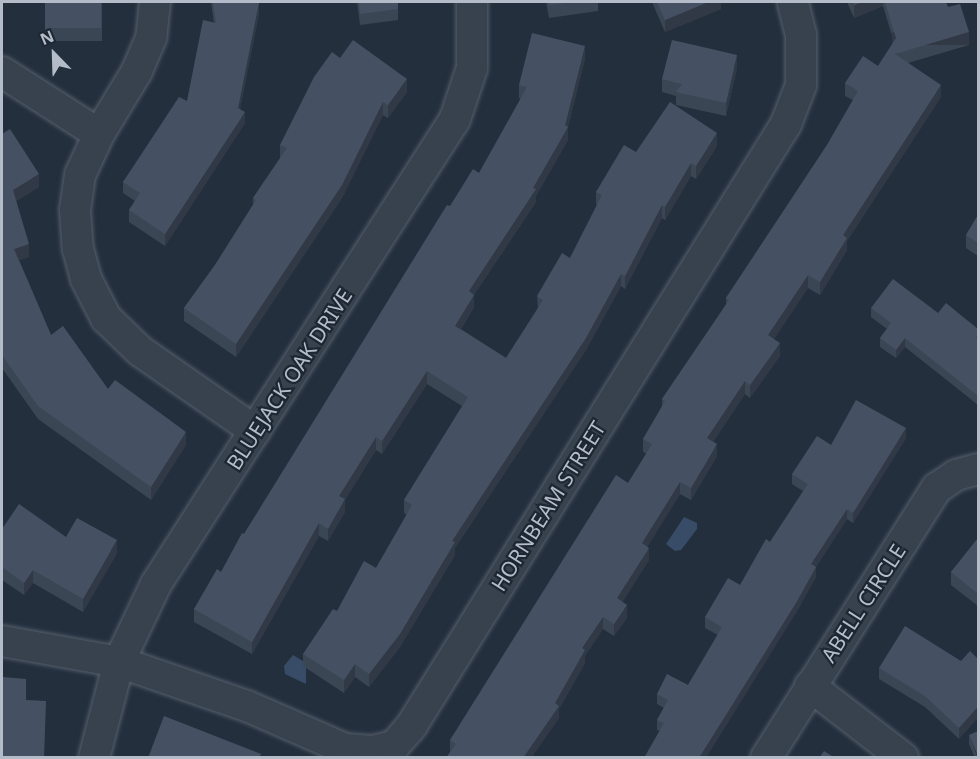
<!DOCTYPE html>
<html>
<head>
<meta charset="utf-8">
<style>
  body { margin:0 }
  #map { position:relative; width:980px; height:759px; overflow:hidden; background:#242f3e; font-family:"Noto Sans",sans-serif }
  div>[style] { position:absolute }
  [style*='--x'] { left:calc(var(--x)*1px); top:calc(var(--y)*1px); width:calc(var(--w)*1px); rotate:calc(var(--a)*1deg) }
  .water>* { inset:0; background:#394c67 }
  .roads { filter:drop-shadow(0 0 2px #565f6c) drop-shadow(0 0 2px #565f6c) }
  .minor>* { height:30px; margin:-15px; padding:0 15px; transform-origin:15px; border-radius:15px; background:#38414e }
  .wall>* { inset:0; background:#3b4654; transform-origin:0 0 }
  .shaded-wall>* { inset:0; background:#303945; transform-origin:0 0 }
  .building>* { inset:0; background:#455162; transform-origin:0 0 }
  span { translate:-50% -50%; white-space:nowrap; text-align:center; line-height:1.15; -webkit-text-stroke:4.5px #1d2633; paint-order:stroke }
  .street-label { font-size:21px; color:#b4bcc9 }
  .frame { position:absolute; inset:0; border:3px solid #b4bcc9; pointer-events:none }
  .north { position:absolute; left:24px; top:24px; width:60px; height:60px; -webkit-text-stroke:4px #1d2633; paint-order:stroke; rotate:337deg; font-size:16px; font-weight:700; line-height:24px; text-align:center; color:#b4bcc9 }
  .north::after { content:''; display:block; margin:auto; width:21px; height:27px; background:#b4bcc9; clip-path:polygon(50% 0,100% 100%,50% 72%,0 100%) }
</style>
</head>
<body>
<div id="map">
  <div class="water">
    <i style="clip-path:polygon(684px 517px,697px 523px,697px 529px,681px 550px,675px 551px,666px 544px)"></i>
    <i style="clip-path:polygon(293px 655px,306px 663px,306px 684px,285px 674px,284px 666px)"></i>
  </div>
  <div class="roads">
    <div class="minor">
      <i style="--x:155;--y:2;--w:36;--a:96"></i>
      <i style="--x:151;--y:38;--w:36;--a:113"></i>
      <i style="--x:137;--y:71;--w:74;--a:121.1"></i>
      <i style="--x:99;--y:134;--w:45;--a:114.9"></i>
      <i style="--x:80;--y:175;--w:35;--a:98"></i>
      <i style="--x:75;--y:210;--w:39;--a:86"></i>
      <i style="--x:78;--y:249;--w:31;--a:75"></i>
      <i style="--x:86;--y:279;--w:44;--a:62.9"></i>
      <i style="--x:106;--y:318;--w:47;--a:44.1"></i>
      <i style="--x:140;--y:351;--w:140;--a:34.8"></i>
      <i style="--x:2;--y:72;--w:115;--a:32.6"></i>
      <i style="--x:2;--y:641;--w:119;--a:10.2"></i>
      <i style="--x:119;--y:662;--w:135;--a:19"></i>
      <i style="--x:247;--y:706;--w:107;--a:23.7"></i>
      <i style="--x:345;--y:749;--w:27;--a:4"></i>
      <i style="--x:372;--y:751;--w:23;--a:-13"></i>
      <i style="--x:394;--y:746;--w:28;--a:-49"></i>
      <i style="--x:412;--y:725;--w:708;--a:-58.11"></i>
      <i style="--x:786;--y:124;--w:42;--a:-69"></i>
      <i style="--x:801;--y:85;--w:50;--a:-90"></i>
      <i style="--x:801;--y:35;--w:34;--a:-104"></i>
      <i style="--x:810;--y:686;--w:118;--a:37.7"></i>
      <i style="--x:94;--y:758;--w:99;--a:-75.4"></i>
      <i style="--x:119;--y:662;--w:86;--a:-64.6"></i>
      <i style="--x:156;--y:584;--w:553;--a:-57.26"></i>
      <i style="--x:455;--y:119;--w:54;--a:-71.6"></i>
      <i style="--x:472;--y:68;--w:66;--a:-90"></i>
      <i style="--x:766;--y:758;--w:320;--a:-57.7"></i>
      <i style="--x:937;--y:488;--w:23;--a:-34"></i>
      <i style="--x:956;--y:475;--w:23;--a:-15"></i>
    </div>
  </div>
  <div class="wall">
    <i style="left:45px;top:2px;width:57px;height:39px"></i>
    <i style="clip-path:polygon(211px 2px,259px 2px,259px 14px,240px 109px,245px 123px,165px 246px,129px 222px,129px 210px,135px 201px,123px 193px,123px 182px,187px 101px,214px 23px)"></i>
    <i style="clip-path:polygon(357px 2px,411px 2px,398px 3px,398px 20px,360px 25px)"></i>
    <i style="clip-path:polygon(546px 2px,598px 2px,598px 11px,549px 18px)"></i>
    <i style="clip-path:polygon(652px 2px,721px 2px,721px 9px,665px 32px)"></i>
    <i style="clip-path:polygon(847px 2px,946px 2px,948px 7px,969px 45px,908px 63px,941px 97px,847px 241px,847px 250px,820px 295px,808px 288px,774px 339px,780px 356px,750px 398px,745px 394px,713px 442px,717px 456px,691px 500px,680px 494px,647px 547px,649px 560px,622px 602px,627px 618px,614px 636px,603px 629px,585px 656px,585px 663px,559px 709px,559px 718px,531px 758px,446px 758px,450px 752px,450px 740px,628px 483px,647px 454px,643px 452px,643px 439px,662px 407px,662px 399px,726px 305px,726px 298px,827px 145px,853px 100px,845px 96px,845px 83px,878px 66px,894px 42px,883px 6px,854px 18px)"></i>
    <i style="clip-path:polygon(340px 58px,407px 92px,388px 118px,383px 115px,342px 198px,236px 357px,184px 321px,184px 308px,215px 265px,253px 205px,253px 198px,280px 158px,280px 145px)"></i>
    <i style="clip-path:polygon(585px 59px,568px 127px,568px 140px,536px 196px,536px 202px,474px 295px,474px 307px,461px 329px,506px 358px,538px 309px,537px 296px,570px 258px,597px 205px,596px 204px,596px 192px,636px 152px,717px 146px,696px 179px,691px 176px,665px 220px,662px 218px,625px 289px,621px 286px,586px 350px,455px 548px,455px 555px,400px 647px,369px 687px,355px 677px,344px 693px,303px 666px,303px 654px,337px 611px,376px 568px,407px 515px,404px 513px,404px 500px,462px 406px,427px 384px,382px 454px,376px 450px,345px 500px,345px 512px,328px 541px,319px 536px,252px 654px,194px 622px,194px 609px,221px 572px,244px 534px,450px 206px,479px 173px,521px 99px,519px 98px,519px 85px)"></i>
    <i style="clip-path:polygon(737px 68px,726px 116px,676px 105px,676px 96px,662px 92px,662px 79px)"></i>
    <i style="clip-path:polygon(2px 134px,39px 187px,16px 201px,29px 257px,19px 260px,51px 335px,108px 389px,186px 445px,151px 500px,38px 419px,2px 368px)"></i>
    <i style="clip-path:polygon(978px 215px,978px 256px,966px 248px,966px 235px)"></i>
    <i style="clip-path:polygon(871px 308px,938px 313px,978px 334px,978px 405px,905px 347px,896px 358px,880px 347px,880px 338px,887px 329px,871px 317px)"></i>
    <i style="clip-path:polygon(906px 438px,853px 523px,847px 519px,816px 567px,816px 577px,796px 613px,659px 731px,657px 730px,657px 720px,664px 708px,657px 704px,657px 694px,688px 685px,718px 635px,705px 628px,705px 617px,740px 585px,770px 542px,803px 491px,792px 484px,792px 474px,831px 445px)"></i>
    <i style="clip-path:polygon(2px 529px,66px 537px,117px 553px,83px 612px,33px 583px,24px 595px,2px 580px)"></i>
    <i style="clip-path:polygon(978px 538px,978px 606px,951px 585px,951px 572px)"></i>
    <i style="clip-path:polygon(961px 661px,959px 739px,925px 707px,879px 679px,879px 668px)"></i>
    <i style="clip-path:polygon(969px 735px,978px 758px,975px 758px,969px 744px)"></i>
  </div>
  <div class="shaded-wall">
    <i style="clip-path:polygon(259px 2px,259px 14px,238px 119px,238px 108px)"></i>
    <i style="clip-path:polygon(708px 2px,721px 2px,721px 9px,665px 32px,665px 20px)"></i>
    <i style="clip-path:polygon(863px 2px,883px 2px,883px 6px,854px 18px,854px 5px)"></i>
    <i style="left:969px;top:32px;width:13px;height:77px;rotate:90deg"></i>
    <i style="clip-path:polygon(585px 46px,585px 59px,568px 127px,568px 140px,536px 196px,536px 202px,474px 295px,474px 307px,455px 338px,455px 326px,469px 291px,565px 125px)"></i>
    <i style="clip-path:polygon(737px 55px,737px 68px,726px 116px,726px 103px)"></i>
    <i style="clip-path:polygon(407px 79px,407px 92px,388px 118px,388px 105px)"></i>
    <i style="clip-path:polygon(941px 85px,941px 97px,847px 241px,847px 250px,820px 295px,820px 282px,843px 235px)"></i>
    <i style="clip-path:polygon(383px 102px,383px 115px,342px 198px,236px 357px,236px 344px)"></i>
    <i style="clip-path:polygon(245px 112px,245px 123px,165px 246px,165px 234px)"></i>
    <i style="clip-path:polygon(717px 133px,717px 146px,696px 179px,696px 166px)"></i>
    <i style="clip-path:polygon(691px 163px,691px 176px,665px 220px,665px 207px)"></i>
    <i style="clip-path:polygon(39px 174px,39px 187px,13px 203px,13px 190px)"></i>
    <i style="clip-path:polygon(662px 205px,662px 218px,625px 289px,625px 276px)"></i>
    <i style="clip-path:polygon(29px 244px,29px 257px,14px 262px,14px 249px)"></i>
    <i style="clip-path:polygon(621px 274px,621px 286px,586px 350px,455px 548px,455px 555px,400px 647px,369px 687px,369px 674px,452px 541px)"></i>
    <i style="clip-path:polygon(808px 275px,808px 288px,768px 348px,768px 335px)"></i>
    <i style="clip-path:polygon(905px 338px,905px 347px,896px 358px,896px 350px)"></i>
    <i style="clip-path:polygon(780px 343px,780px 356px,750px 398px,750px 385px)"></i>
    <i style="clip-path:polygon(427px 371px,427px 384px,382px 454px,382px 441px)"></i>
    <i style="clip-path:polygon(745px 381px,745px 394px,707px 451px,707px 438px)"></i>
    <i style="clip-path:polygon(906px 428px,906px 438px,853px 523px,853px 513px)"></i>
    <i style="clip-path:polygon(186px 432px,186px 445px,151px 500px,151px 487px)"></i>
    <i style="clip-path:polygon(376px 437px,376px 450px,345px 500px,345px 512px,328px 541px,328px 529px,339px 496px)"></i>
    <i style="clip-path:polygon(717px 444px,717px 456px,691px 500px,691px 488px)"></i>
    <i style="clip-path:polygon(680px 482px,680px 494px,642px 556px,642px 543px)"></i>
    <i style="clip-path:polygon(847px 509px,847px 519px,811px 574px,811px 564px)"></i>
    <i style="clip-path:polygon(319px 523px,319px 536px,252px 654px,252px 642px)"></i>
    <i style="clip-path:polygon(117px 540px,117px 553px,83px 612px,83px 599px)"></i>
    <i style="clip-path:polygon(649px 548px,649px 560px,617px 611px,617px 598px)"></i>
    <i style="clip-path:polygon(816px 567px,816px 577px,796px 613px,706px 758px,699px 758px)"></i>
    <i style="clip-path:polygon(33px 570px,33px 583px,24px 595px,24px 583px)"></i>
    <i style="clip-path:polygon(627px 605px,627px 618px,614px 636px,614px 624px)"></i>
    <i style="clip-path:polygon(603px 617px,603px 629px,585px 656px,585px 663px,559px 709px,559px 718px,531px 758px,523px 758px,582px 648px)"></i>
    <i style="clip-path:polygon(355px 664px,355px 677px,344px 693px,344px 680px)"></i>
    <i style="clip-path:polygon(978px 707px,978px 718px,959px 739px,959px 728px)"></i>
  </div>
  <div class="building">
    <i style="left:45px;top:2px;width:56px;height:26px"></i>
    <i style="clip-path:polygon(213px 2px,259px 2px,238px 108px,245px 112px,165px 234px,129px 210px,140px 193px,123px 182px,179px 97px,187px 101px,203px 20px,216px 23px)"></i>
    <i style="clip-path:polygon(359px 2px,398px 2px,398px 9px,360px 14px)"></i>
    <i style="clip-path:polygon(548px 2px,574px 2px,549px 5px)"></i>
    <i style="clip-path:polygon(657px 2px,708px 2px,665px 20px)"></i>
    <i style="clip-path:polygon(853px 2px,863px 2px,854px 5px)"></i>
    <i style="clip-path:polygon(885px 2px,946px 2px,948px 7px,960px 4px,969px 32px,895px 54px,941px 85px,843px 235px,847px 238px,820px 282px,808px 275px,768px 335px,780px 343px,750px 385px,745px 381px,707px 438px,717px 444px,691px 488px,680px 482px,642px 543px,649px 548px,617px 598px,627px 605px,614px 624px,603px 617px,582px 648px,585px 650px,555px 703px,559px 706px,523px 758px,446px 758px,456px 744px,450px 740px,616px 475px,628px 483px,652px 444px,643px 439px,665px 401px,662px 399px,729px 300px,726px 298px,827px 145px,858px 91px,845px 83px,863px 56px,878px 66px,896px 38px)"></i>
    <i style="clip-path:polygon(532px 33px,585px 46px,565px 125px,568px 127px,533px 188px,536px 189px,469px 291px,474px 295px,455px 326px,506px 358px,543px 300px,537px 296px,562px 253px,570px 258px,602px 195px,596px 192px,624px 145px,636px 152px,670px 102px,717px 133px,696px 166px,691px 163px,665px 207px,662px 205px,625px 276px,621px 274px,586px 338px,452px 541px,455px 542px,400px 634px,369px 674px,355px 664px,344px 680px,303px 654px,333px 609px,337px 611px,364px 561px,376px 568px,412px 505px,404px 500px,468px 397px,427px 371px,382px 441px,376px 437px,339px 496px,345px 499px,328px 529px,319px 523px,252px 642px,194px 609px,217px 569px,221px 572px,242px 533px,244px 534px,447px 205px,450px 206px,473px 169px,479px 173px,527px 87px,519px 85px)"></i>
    <i style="clip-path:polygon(353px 40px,407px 79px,388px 105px,383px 102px,342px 185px,236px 344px,184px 308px,215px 265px,256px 200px,253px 198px,287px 148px,280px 145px,314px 77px,332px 52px,340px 58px)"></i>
    <i style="clip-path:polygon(672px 40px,737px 55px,726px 103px,676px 92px,682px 84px,662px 79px)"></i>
    <i style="clip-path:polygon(10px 129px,39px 174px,13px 190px,29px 244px,14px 249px,51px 335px,63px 326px,108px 389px,115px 380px,186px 432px,151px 487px,38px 406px,2px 355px,2px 134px)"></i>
    <i style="clip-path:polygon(978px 215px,978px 243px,966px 235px)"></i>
    <i style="clip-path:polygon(893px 279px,938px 313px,946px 303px,978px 329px,978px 334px,976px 337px,978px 339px,978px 396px,905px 338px,896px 350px,880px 338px,891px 323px,871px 308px)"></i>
    <i style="clip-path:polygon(856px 400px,906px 428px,853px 513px,847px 509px,811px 564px,816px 567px,796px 603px,699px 758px,644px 758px,664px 723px,657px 720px,668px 700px,657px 694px,667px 674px,688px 685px,722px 627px,705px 617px,728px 578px,740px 585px,766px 539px,770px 542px,808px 484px,792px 474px,817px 436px,831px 445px)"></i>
    <i style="clip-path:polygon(19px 504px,66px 537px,77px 518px,117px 540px,83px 599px,33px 570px,24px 583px,2px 567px,2px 529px)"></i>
    <i style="clip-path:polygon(978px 538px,978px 594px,951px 572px)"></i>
    <i style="clip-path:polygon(905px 626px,961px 661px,970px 651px,978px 659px,978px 707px,959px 728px,925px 696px,879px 668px)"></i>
    <i style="clip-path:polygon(2px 677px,26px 679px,26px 700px,46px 701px,44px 758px,2px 758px)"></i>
    <i style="clip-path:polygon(164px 716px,261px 754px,259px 758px,148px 758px)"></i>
    <i style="clip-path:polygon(978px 731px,978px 756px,969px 735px)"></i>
    <i style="clip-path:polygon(824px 751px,835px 758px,819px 758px)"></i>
  </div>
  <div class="street-label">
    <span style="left:289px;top:379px;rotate:-57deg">BLUEJACK OAK DRIVE</span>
    <span style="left:548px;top:506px;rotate:-58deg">HORNBEAM STREET</span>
    <span style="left:863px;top:603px;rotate:-57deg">ABELL CIRCLE</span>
  </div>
  <div class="frame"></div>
  <div class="north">N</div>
</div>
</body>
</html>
